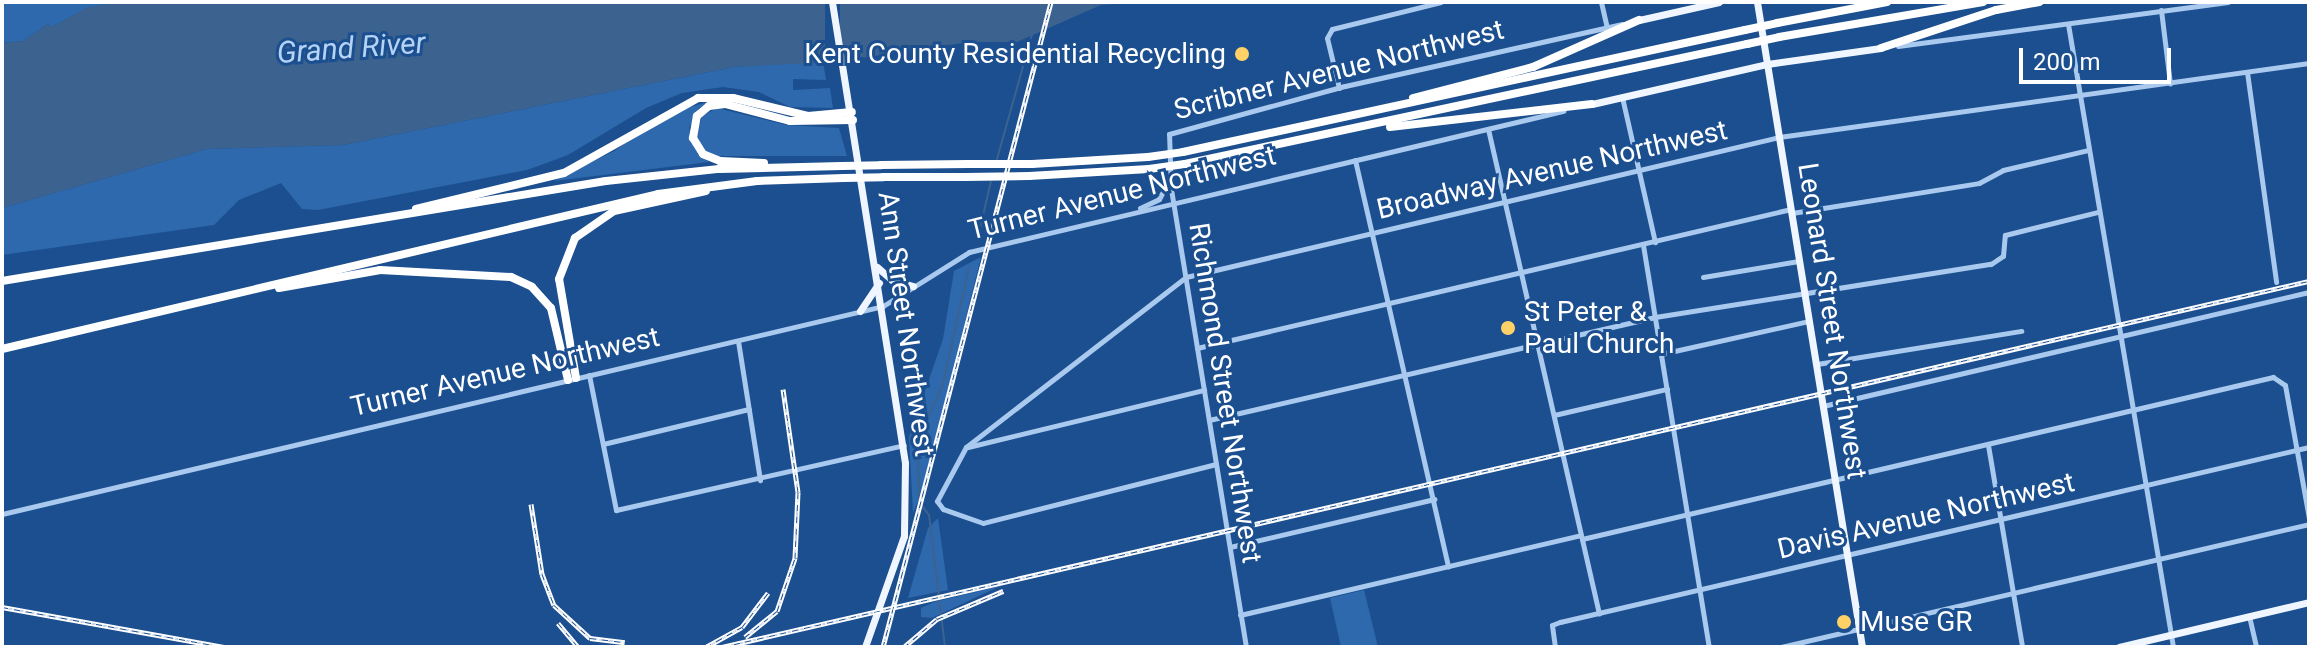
<!DOCTYPE html>
<html>
<head>
<meta charset="utf-8">
<style>
  body { margin:0 }
  #map { position:relative; width:2311px; height:649px; overflow:hidden; background:#1b4f8f; font-family:Roboto,sans-serif }
  div>[style] { position:absolute }
  [style*='--x'] { left:calc(var(--x)*1px); top:calc(var(--y)*1px); width:calc(var(--w)*1px); rotate:calc(var(--a)*1deg) }
  .green>* { inset:0; background:#2e69ad }
  .water>* { inset:0; background:#3c6290 }
  .pier>* { inset:0; background:#1b4f8f; transform-origin:0 0 }
  .stream>* { height:2px; margin:-1px; padding:0 1px; transform-origin:1px; border-radius:1px; background:#3c6290 }
  .minor>* { height:5px; margin:-2.5px; padding:0 2.5px; transform-origin:2.5px; border-radius:2.5px; background:#a9c9ee }
  .major>* { height:7px; margin:-3.5px; padding:0 3.5px; transform-origin:3.5px; border-radius:3.5px; background:#f0f6ff }
  .highway>* { height:8px; margin:-4px; padding:0 4px; transform-origin:4px; border-radius:4px; background:#fff }
  .rail>* { height:5px; margin-top:-2.5px; transform-origin:0; background:repeating-linear-gradient(90deg,#1b4f8f 0 6px,#fff 0 12px); box-sizing:border-box; border-block:2px solid #fff }
  .highway-bridge>* { height:8px; margin:-4px; padding:0 4px; transform-origin:4px; border-radius:4px; background:#fff }
  .dots>* { width:22px; height:22px; translate:-50% -50%; box-sizing:border-box; border:4px solid #1b4f8f; border-radius:50% }
  span { translate:-50% -50%; white-space:nowrap; text-align:center; line-height:1.15; -webkit-text-stroke:6px #1b4f8f; paint-order:stroke }
  .poi-label { font-size:28px; color:#fff }
  .right { translate:-100% -50%; text-align:right }
  .left { translate:0 -50%; text-align:left }
  .street-label { font-size:28px; color:#fff }
  .water-label { font-size:30px; color:#b5d3f5; font-style:italic }
  .frame { position:absolute; inset:0; border:4px solid #fff; pointer-events:none }
  .scale { position:absolute; left:2019px; top:48px; width:152px; height:36px; box-sizing:border-box; border:4px solid #fff; border-top:0; padding-left:10px; font-size:24px; line-height:28px; white-space:nowrap; color:#fff; -webkit-text-stroke:6px #1b4f8f; paint-order:stroke }
</style>
</head>
<body>
<div id="map">
  <div class="green">
    <i style="clip-path:polygon(2px 2px,114px 2px,87px 8px,52px 27px,48px 24px,23px 41px,2px 43px)"></i>
    <i style="clip-path:polygon(823px 61px,826px 80px,793px 79px,793px 90px,830px 88px,833px 108px,790px 107px,759px 92px,723px 87px,682px 93px,646px 108px,568px 155px,527px 170px,318px 210px,302px 209px,281px 183px,239px 200px,214px 225px,2px 255px,2px 208px,207px 149px,343px 145px,734px 67px)"></i>
    <i style="clip-path:polygon(719px 99px,699px 108px,689px 128px,694px 148px,709px 162px,554px 181px,614px 151px,671px 112px)"></i>
    <i style="clip-path:polygon(717px 108px,786px 125px,839px 128px,847px 156px,716px 156px,706px 152px,697px 137px,702px 116px)"></i>
    <i style="clip-path:polygon(981px 257px,923px 490px,913px 513px,909px 437px,943px 339px,954px 271px)"></i>
    <i style="clip-path:polygon(938px 518px,948px 590px,908px 598px,928px 528px)"></i>
    <i style="clip-path:polygon(1000px 586px,932px 618px,921px 617px,921px 608px,934px 602px)"></i>
    <i style="clip-path:polygon(1364px 590px,1378px 647px,1341px 647px,1330px 598px)"></i>
  </div>
  <div class="water">
    <i style="clip-path:polygon(114px 2px,1144px 2px,1101px 5px,1017px 42px,969px 42px,834px 62px,734px 67px,343px 145px,207px 149px,2px 208px,2px 43px,23px 41px,48px 24px,52px 27px,86px 8px)"></i>
  </div>
  <div class="pier">
    <i style="left:825px;top:2px;width:15px;height:61px"></i>
  </div>
  <div class="stream">
    <i style="--x:997;--y:159;--w:133;--a:-74.3"></i>
    <i style="--x:978;--y:238;--w:58;--a:-77.2"></i>
    <i style="--x:945;--y:647;--w:133;--a:-96.9"></i>
    <i style="--x:929;--y:515;--w:16;--a:-128"></i>
    <i style="--x:919;--y:502;--w:43;--a:-91.3"></i>
    <i style="--x:918;--y:459;--w:30;--a:-81"></i>
    <i style="--x:923;--y:429;--w:50;--a:-66.5"></i>
    <i style="--x:943;--y:383;--w:118;--a:-77.3"></i>
  </div>
  <div class="minor">
    <i style="--x:1601;--y:2;--w:26;--a:77"></i>
    <i style="--x:2161;--y:10;--w:74;--a:83"></i>
    <i style="--x:2068;--y:24;--w:632;--a:80.43"></i>
    <i style="--x:1898;--y:46;--w:333;--a:-7.6"></i>
    <i style="--x:2247;--y:72;--w:212;--a:82.1"></i>
    <i style="--x:1339;--y:88;--w:51;--a:-103.5"></i>
    <i style="--x:1327;--y:38;--w:10;--a:-61"></i>
    <i style="--x:1332;--y:29;--w:112;--a:-13.9"></i>
    <i style="--x:1622;--y:97;--w:149;--a:77.2"></i>
    <i style="--x:1488;--y:129;--w:497;--a:77.1"></i>
    <i style="--x:1355;--y:160;--w:417;--a:77.1"></i>
    <i style="--x:1140;--y:208;--w:21;--a:-25"></i>
    <i style="--x:1159;--y:199;--w:21;--a:-62"></i>
    <i style="--x:1792;--y:213;--w:189;--a:-9.1"></i>
    <i style="--x:1979;--y:183;--w:27;--a:-28"></i>
    <i style="--x:2003;--y:170;--w:87;--a:-13.2"></i>
    <i style="--x:1643;--y:245;--w:407;--a:80.7"></i>
    <i style="--x:1703;--y:277;--w:97;--a:-9.5"></i>
    <i style="--x:738;--y:341;--w:141;--a:81"></i>
    <i style="--x:1197;--y:348;--w:610;--a:-13.17"></i>
    <i style="--x:1661;--y:354;--w:152;--a:-12.6"></i>
    <i style="--x:1817;--y:364;--w:207;--a:-9.2"></i>
    <i style="--x:589;--y:375;--w:138;--a:78.7"></i>
    <i style="--x:616;--y:510;--w:295;--a:-12.7"></i>
    <i style="--x:1823;--y:406;--w:499;--a:-13.2"></i>
    <i style="--x:1554;--y:415;--w:116;--a:-13"></i>
    <i style="--x:1209;--y:420;--w:458;--a:-13"></i>
    <i style="--x:1655;--y:317;--w:340;--a:-9"></i>
    <i style="--x:1991;--y:264;--w:14;--a:-34"></i>
    <i style="--x:2003;--y:256;--w:21;--a:-85"></i>
    <i style="--x:2005;--y:235;--w:96;--a:-13.9"></i>
    <i style="--x:603;--y:444;--w:150;--a:-13.5"></i>
    <i style="--x:1988;--y:445;--w:205;--a:80.4"></i>
    <i style="--x:968;--y:447;--w:243;--a:-13.6"></i>
    <i style="--x:1216;--y:464;--w:240;--a:165.8"></i>
    <i style="--x:983;--y:523;--w:42;--a:-160.7"></i>
    <i style="--x:943;--y:509;--w:10;--a:-127"></i>
    <i style="--x:937;--y:501;--w:61;--a:-61.8"></i>
    <i style="--x:966;--y:447;--w:278;--a:-37.7"></i>
    <i style="--x:1186;--y:277;--w:609;--a:-13.28"></i>
    <i style="--x:1779;--y:137;--w:535;--a:-7.95"></i>
    <i style="--x:2;--y:514;--w:905;--a:-13.28"></i>
    <i style="--x:883;--y:306;--w:102;--a:-32.1"></i>
    <i style="--x:969;--y:252;--w:611;--a:-13.35"></i>
    <i style="--x:1582;--y:539;--w:710;--a:-13.19"></i>
    <i style="--x:2273;--y:377;--w:14;--a:34"></i>
    <i style="--x:2285;--y:385;--w:135;--a:79.8"></i>
    <i style="--x:1230;--y:547;--w:210;--a:-13.2"></i>
    <i style="--x:1240;--y:615;--w:350;--a:-13.2"></i>
    <i style="--x:2249;--y:616;--w:32;--a:77"></i>
    <i style="--x:1246;--y:647;--w:463;--a:-99.3"></i>
    <i style="--x:1171;--y:190;--w:56;--a:-92"></i>
    <i style="--x:1169;--y:134;--w:182;--a:-15.3"></i>
    <i style="--x:1345;--y:86;--w:284;--a:-12.6"></i>
    <i style="--x:1555;--y:647;--w:22;--a:-98"></i>
    <i style="--x:1552;--y:625;--w:9;--a:-21"></i>
    <i style="--x:1560;--y:622;--w:769;--a:-13.15"></i>
    <i style="--x:1781;--y:647;--w:542;--a:-13.11"></i>
  </div>
  <div class="major">
    <i style="--x:832;--y:2;--w:467;--a:81"></i>
    <i style="--x:905;--y:463;--w:73;--a:90.8"></i>
    <i style="--x:904;--y:536;--w:118;--a:109.4"></i>
    <i style="--x:1757;--y:2;--w:653;--a:80.75"></i>
    <i style="--x:1639;--y:20;--w:82;--a:-12.7"></i>
    <i style="--x:1592;--y:104;--w:180;--a:-12.9"></i>
    <i style="--x:1767;--y:64;--w:115;--a:-8"></i>
    <i style="--x:877;--y:267;--w:20;--a:41"></i>
    <i style="--x:892;--y:280;--w:22;--a:16"></i>
    <i style="--x:860;--y:311;--w:34;--a:-56"></i>
    <i style="--x:2119;--y:647;--w:195;--a:-13.3"></i>
  </div>
  <div class="highway">
    <i style="--x:1777;--y:23;--w:112;--a:-10.8"></i>
    <i style="--x:1779;--y:37;--w:207;--a:-9.7"></i>
    <i style="--x:1881;--y:48;--w:121;--a:-18.3"></i>
    <i style="--x:1996;--y:10;--w:44;--a:-10.5"></i>
    <i style="--x:1413;--y:98;--w:124;--a:-14.5"></i>
    <i style="--x:1533;--y:67;--w:116;--a:-23.9"></i>
    <i style="--x:1390;--y:127;--w:203;--a:-6.5"></i>
    <i style="--x:1183;--y:152;--w:575;--a:-12.25"></i>
    <i style="--x:764;--y:163;--w:44;--a:-177.4"></i>
    <i style="--x:720;--y:161;--w:18;--a:-158"></i>
    <i style="--x:703;--y:154;--w:19;--a:-122"></i>
    <i style="--x:693;--y:138;--w:22;--a:-80"></i>
    <i style="--x:697;--y:116;--w:16;--a:-40"></i>
    <i style="--x:709;--y:106;--w:16;--a:-7"></i>
    <i style="--x:725;--y:104;--w:67;--a:14.7"></i>
    <i style="--x:790;--y:121;--w:63;--a:-0.9"></i>
    <i style="--x:1032;--y:164;--w:116;--a:-3.5"></i>
    <i style="--x:1185;--y:164;--w:575;--a:-12.05"></i>
    <i style="--x:881;--y:165;--w:87;--a:-0.7"></i>
    <i style="--x:1029;--y:176;--w:120;--a:-3.3"></i>
    <i style="--x:883;--y:177;--w:82;--a:0"></i>
    <i style="--x:416;--y:209;--w:152;--a:-13.7"></i>
    <i style="--x:564;--y:173;--w:154;--a:-29.2"></i>
    <i style="--x:698;--y:98;--w:35;--a:0"></i>
    <i style="--x:733;--y:98;--w:77;--a:13.5"></i>
    <i style="--x:808;--y:116;--w:44;--a:-5.2"></i>
    <i style="--x:2;--y:281;--w:612;--a:-9.4"></i>
    <i style="--x:606;--y:181;--w:114;--a:-6.1"></i>
    <i style="--x:719;--y:169;--w:123;--a:-1.4"></i>
    <i style="--x:279;--y:288;--w:103;--a:-10.1"></i>
    <i style="--x:380;--y:270;--w:131;--a:3.1"></i>
    <i style="--x:511;--y:277;--w:23;--a:25"></i>
    <i style="--x:532;--y:287;--w:28;--a:48"></i>
    <i style="--x:551;--y:308;--w:74;--a:76.7"></i>
    <i style="--x:2;--y:349;--w:674;--a:-13.29"></i>
    <i style="--x:658;--y:194;--w:100;--a:-7.5"></i>
    <i style="--x:757;--y:181;--w:87;--a:-2"></i>
    <i style="--x:576;--y:378;--w:100;--a:-99.7"></i>
    <i style="--x:559;--y:279;--w:44;--a:-68.7"></i>
    <i style="--x:575;--y:238;--w:47;--a:-34.7"></i>
    <i style="--x:614;--y:211;--w:94;--a:-12.3"></i>
  </div>
  <div class="rail">
    <i style="--x:531;--y:504;--w:71;--a:81.1"></i>
    <i style="--x:542;--y:574;--w:33;--a:69"></i>
    <i style="--x:554;--y:605;--w:49;--a:42.5"></i>
    <i style="--x:590;--y:638;--w:35;--a:7"></i>
    <i style="--x:2;--y:607;--w:227;--a:10.2"></i>
    <i style="--x:558;--y:623;--w:31;--a:50"></i>
    <i style="--x:745;--y:637;--w:41;--a:-39.1"></i>
    <i style="--x:777;--y:611;--w:56;--a:-71.2"></i>
    <i style="--x:795;--y:558;--w:66;--a:-87.4"></i>
    <i style="--x:798;--y:492;--w:104;--a:-98.3"></i>
    <i style="--x:706;--y:647;--w:41;--a:-29.1"></i>
    <i style="--x:742;--y:627;--w:43;--a:-52.6"></i>
    <i style="--x:722;--y:647;--w:1629;--a:-12.99"></i>
    <i style="--x:883;--y:647;--w:667;--a:-75.4"></i>
    <i style="--x:904;--y:647;--w:43;--a:-40.3"></i>
    <i style="--x:937;--y:619;--w:72;--a:-23"></i>
  </div>
  <div class="highway-bridge">
    <i style="--x:1745;--y:30;--w:33;--a:-12"></i>
    <i style="--x:1747;--y:44;--w:33;--a:-12"></i>
    <i style="--x:1148;--y:157;--w:35;--a:-8"></i>
    <i style="--x:968;--y:164;--w:64;--a:0"></i>
    <i style="--x:842;--y:166;--w:39;--a:-1"></i>
    <i style="--x:1149;--y:169;--w:36;--a:-8"></i>
    <i style="--x:965;--y:177;--w:64;--a:-0.9"></i>
    <i style="--x:844;--y:178;--w:39;--a:-1"></i>
  </div>
  <div class="dots">
    <i style="left:1242px;top:54px;background:#ffd166"></i>
    <i style="left:1508px;top:328px;background:#ffd166"></i>
    <i style="left:1844px;top:622px;background:#ffd166"></i>
  </div>
  <div class="poi-label">
    <span class="right" style="left:1226px;top:54px">Kent County Residential Recycling</span>
    <span class="left" style="left:1524px;top:328px">St Peter &amp;<br>Paul Church</span>
    <span class="left" style="left:1860px;top:622px">Muse GR</span>
  </div>
  <div class="street-label">
    <span style="left:1339px;top:70px;rotate:-14deg">Scribner Avenue Northwest</span>
    <span style="left:1552px;top:170px;rotate:-13deg">Broadway Avenue Northwest</span>
    <span style="left:1122px;top:193px;rotate:-14deg">Turner Avenue Northwest</span>
    <span style="left:1832px;top:321px;rotate:81deg">Leonard Street Northwest</span>
    <span style="left:906px;top:324px;rotate:82deg">Ann Street Northwest</span>
    <span style="left:505px;top:372px;rotate:-13deg">Turner Avenue Northwest</span>
    <span style="left:1225px;top:393px;rotate:81deg">Richmond Street Northwest</span>
    <span style="left:1926px;top:516px;rotate:-13deg">Davis Avenue Northwest</span>
  </div>
  <div class="water-label">
    <span style="left:351px;top:48px;rotate:-4deg">Grand River</span>
  </div>
  <div class="frame"></div>
  <div class="scale">200 m</div>
</div>
</body>
</html>
